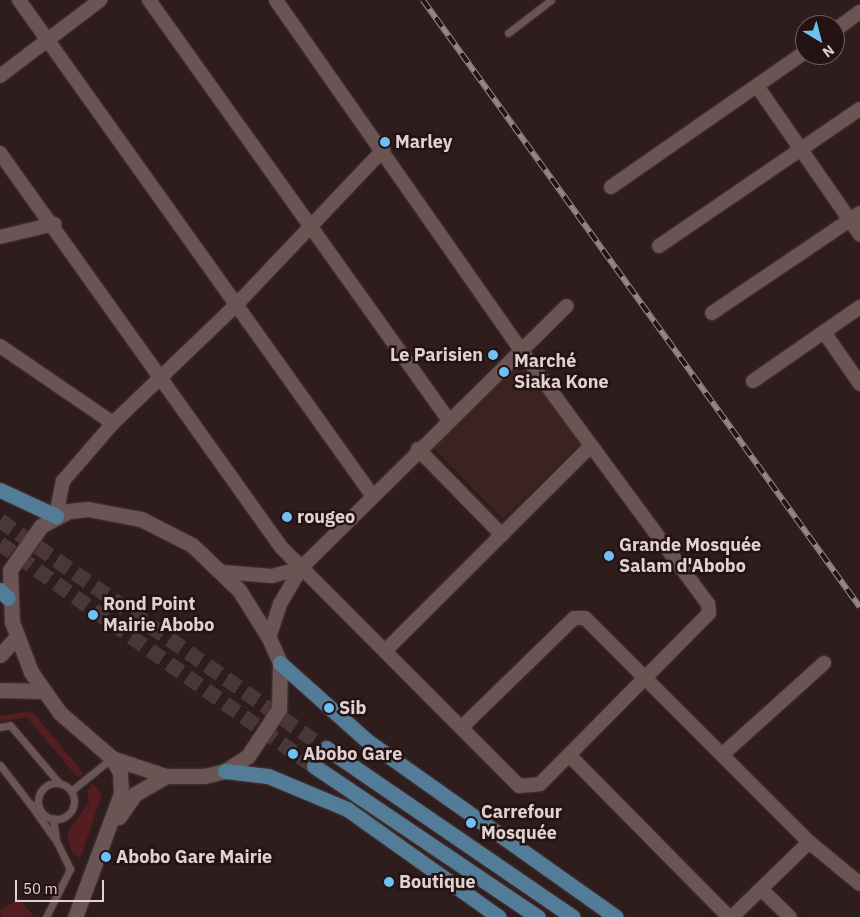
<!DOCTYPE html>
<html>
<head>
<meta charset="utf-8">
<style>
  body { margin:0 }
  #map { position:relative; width:860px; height:917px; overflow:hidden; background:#2f1c1c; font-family:"IBM Plex Sans",sans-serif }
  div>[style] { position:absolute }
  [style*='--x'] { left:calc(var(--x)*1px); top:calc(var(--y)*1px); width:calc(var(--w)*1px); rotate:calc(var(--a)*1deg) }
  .built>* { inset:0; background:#3c2322 }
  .green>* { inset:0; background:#541d20 }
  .primary-tunnel>* { height:15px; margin-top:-7.5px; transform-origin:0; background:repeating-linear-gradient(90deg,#4a3737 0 15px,transparent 0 23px) }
  .roads { filter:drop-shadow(0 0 1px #463737) drop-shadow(0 0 1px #463737) }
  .service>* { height:7px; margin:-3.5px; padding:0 3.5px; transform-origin:3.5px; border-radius:3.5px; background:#6b5454 }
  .service>.ring { margin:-3.5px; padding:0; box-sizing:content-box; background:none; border:7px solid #6b5454; border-radius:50% }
  .minor>* { height:14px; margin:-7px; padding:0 7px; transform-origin:7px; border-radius:7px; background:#6b5454 }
  .tertiary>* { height:15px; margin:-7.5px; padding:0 7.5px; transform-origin:7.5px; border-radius:7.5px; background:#6b5454 }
  .secondary>* { height:15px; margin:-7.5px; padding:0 7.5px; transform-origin:7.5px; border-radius:7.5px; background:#6b5454 }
  .primary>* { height:15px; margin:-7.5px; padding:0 7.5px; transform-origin:7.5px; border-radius:7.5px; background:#527c97 }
  .rail>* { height:5.5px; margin-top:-2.75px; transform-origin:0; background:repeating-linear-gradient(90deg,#251313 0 11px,#978686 0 22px); box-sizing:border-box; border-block:1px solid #978686 }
  .dots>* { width:14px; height:14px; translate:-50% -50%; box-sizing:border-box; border:2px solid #251313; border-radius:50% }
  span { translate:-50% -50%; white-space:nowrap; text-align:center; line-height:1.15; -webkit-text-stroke:5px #251313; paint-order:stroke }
  .poi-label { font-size:18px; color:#e0d2d2; font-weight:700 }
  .left { translate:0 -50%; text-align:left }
  .right { translate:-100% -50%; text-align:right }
  .north { position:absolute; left:795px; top:15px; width:50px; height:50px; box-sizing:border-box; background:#251313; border:1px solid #705f5f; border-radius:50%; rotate:143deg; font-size:14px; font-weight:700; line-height:20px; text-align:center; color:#e0d2d2 }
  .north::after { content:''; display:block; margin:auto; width:18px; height:22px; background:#6dc2f3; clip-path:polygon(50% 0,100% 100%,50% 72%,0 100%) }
  .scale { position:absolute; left:15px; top:880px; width:89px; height:22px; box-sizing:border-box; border:2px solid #e0d2d2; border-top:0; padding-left:6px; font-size:15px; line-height:18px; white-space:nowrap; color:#e0d2d2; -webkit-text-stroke:4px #251313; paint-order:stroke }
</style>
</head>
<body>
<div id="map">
  <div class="built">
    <i style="clip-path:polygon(523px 361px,581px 444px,503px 519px,431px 446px)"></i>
  </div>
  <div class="green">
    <i style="clip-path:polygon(32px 711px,84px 774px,77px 777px,27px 717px,0 722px,0 716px)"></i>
    <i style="clip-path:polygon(92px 783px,102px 794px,80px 859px,71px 851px,67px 833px,89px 803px,87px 792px)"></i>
    <i style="clip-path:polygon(19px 898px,34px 917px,1px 917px,0 911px)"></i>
  </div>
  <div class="primary-tunnel">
    <i style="--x:0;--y:520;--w:398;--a:35"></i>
    <i style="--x:0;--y:543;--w:385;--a:35.4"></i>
  </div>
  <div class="roads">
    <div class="service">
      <i style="--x:508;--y:33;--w:54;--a:-37.5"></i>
      <i style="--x:0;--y:727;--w:10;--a:-11"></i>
      <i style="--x:10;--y:725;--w:76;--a:49.8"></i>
      <i style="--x:0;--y:765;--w:49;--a:52.4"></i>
      <i style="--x:30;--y:804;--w:9;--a:18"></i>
      <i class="ring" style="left:38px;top:783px;width:29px;height:29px"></i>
      <i style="--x:71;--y:791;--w:53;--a:-38.8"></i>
      <i style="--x:30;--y:804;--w:42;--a:54.8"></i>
      <i style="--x:46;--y:917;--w:54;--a:-63.4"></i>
      <i style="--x:70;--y:869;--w:32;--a:-116"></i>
      <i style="--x:56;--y:840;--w:22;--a:-98"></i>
    </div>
    <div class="minor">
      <i style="--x:19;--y:0;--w:608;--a:54.51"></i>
      <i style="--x:149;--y:0;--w:515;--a:54.49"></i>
      <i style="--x:835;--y:30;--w:31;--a:-36"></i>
      <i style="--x:0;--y:76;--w:126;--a:-37.2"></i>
      <i style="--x:757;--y:86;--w:181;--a:55.3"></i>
      <i style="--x:0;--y:153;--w:485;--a:54.5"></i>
      <i style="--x:282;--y:548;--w:336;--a:45.1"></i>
      <i style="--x:519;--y:786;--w:21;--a:-5"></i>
      <i style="--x:540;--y:784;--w:240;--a:-45.3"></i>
      <i style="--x:709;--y:613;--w:9;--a:-96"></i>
      <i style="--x:708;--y:604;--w:312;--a:-126.4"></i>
      <i style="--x:523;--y:353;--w:431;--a:-125"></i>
      <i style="--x:611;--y:187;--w:236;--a:-34.8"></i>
      <i style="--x:0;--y:237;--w:56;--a:-13.5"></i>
      <i style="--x:659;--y:246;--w:243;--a:-34.3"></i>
      <i style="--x:712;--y:313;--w:179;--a:-34"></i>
      <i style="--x:824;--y:332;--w:63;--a:55.3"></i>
      <i style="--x:0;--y:346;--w:137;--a:34.3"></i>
      <i style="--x:753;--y:381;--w:130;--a:-34.7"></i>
      <i style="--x:418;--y:449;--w:120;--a:45.7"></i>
      <i style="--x:56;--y:516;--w:36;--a:-79"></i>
      <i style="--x:63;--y:481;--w:77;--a:-49.2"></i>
      <i style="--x:113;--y:423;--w:170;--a:-43.8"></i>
      <i style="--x:236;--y:305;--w:214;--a:-46.5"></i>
      <i style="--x:223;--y:572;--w:49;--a:4.7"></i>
      <i style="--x:272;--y:576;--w:30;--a:-15"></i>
      <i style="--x:269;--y:638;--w:36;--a:-72"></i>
      <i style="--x:280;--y:604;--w:42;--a:-59.7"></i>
      <i style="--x:301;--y:568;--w:373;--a:-44.6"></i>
      <i style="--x:385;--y:651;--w:291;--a:-44.9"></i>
      <i style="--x:462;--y:727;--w:156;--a:-44.2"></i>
      <i style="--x:574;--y:618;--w:11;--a:0"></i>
      <i style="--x:585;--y:618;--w:317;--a:45"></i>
      <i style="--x:809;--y:842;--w:66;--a:39.5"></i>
      <i style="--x:723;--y:754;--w:136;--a:-42"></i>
      <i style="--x:571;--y:757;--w:225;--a:45.4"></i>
      <i style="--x:763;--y:891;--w:37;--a:44"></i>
      <i style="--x:732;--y:917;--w:107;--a:-44.2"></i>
    </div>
    <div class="tertiary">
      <i style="--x:119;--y:817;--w:28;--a:-55"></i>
      <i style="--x:135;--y:794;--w:36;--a:-30"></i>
      <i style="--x:75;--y:917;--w:132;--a:-69.6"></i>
      <i style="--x:121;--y:793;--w:21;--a:-93"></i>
      <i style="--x:120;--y:772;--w:16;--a:-120"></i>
    </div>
    <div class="secondary">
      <i style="--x:88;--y:509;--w:54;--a:10.7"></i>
      <i style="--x:141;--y:519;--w:57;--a:27"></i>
      <i style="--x:192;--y:545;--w:65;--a:43.8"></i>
      <i style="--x:239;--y:590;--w:57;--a:58"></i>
      <i style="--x:269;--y:638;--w:27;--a:66"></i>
      <i style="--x:280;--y:663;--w:46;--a:91.2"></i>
      <i style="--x:279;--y:709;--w:56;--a:123.4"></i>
      <i style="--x:248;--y:756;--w:27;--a:147"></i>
      <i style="--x:225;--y:771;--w:21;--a:166"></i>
      <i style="--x:205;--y:776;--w:39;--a:180"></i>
      <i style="--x:166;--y:776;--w:57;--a:-161.6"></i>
      <i style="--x:112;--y:758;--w:69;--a:-139.1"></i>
      <i style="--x:60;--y:713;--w:50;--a:-125.3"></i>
      <i style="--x:31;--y:672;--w:53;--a:-110.8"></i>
      <i style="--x:12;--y:622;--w:52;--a:-92.2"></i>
      <i style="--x:10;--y:570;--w:54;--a:-54.8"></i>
      <i style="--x:41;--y:526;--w:32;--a:-28"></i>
      <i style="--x:69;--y:511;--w:19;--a:-6"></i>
      <i style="--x:0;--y:655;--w:23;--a:-47"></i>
      <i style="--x:0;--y:690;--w:42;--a:1.4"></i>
    </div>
    <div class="primary">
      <i style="--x:0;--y:490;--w:62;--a:24.9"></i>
      <i style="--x:0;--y:590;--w:11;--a:45"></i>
      <i style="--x:280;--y:663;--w:115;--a:41.8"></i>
      <i style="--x:366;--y:740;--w:306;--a:35.3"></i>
      <i style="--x:326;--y:748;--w:299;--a:34.4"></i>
      <i style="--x:314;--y:766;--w:270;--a:34"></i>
      <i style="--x:225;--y:771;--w:43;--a:6.6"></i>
      <i style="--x:268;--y:776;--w:86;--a:22.7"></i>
      <i style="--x:347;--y:809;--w:186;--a:35.4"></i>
    </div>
  </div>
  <div class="rail">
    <i style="--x:423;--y:0;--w:748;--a:54.25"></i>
  </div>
  <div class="dots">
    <i style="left:385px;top:142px;background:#6dc2f3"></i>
    <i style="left:493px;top:355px;background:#6dc2f3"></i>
    <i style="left:504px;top:372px;background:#6dc2f3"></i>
    <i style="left:287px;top:517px;background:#6dc2f3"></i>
    <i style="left:609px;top:556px;background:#6dc2f3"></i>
    <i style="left:93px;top:615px;background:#6dc2f3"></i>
    <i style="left:329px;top:708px;background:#6dc2f3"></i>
    <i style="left:293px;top:754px;background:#6dc2f3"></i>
    <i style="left:471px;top:823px;background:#6dc2f3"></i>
    <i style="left:106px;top:857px;background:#6dc2f3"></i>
    <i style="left:389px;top:882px;background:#6dc2f3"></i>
  </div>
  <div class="poi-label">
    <span class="left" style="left:395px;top:142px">Marley</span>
    <span class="right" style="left:483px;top:355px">Le Parisien</span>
    <span class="left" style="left:514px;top:372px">Marché<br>Siaka Kone</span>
    <span class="left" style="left:297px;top:517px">rougeo</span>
    <span class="left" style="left:619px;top:556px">Grande Mosquée<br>Salam d'Abobo</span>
    <span class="left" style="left:103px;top:615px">Rond Point<br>Mairie Abobo</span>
    <span class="left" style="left:339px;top:708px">Sib</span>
    <span class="left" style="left:303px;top:754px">Abobo Gare</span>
    <span class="left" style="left:481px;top:823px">Carrefour<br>Mosquée</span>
    <span class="left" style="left:116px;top:857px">Abobo Gare Mairie</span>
    <span class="left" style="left:399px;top:882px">Boutique</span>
  </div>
  <div class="north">N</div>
  <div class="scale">50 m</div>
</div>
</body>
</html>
